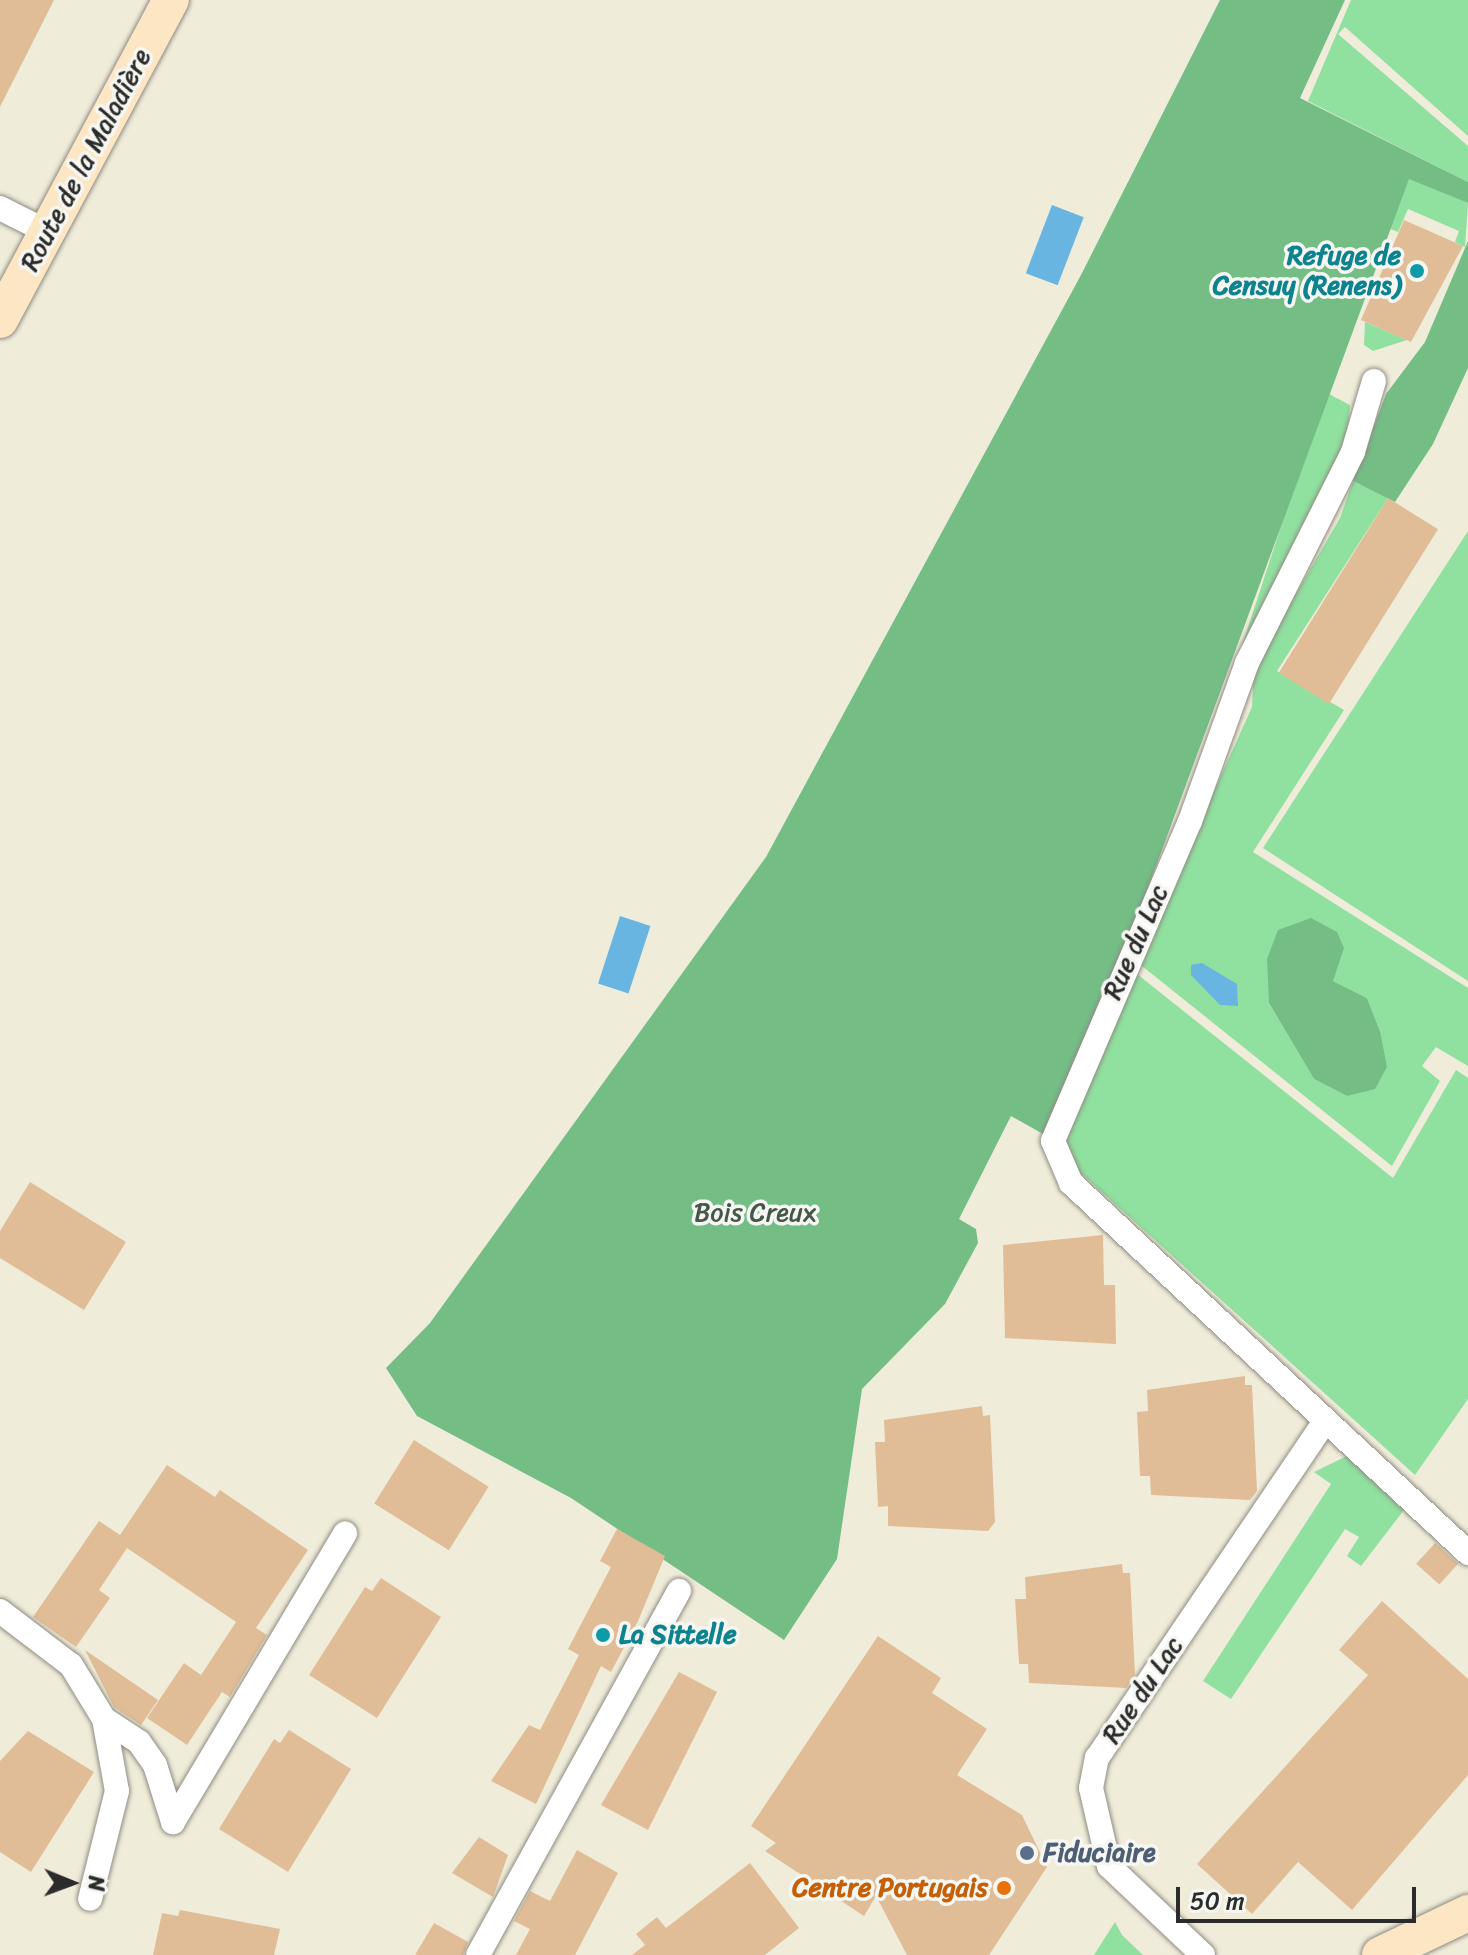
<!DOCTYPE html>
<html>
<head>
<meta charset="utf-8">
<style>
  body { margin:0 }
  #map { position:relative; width:1468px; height:1955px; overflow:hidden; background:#f0ecda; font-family:Sriracha,sans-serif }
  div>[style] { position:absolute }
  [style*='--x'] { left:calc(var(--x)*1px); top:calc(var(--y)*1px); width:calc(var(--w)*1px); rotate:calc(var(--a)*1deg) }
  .green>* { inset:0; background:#90e09f }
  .forest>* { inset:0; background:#74be86 }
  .water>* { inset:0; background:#68b5e2; transform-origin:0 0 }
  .building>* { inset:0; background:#e1bd97; transform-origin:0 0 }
  .roads { filter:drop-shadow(0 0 2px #8e8c82) drop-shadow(0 0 2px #8e8c82) }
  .street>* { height:24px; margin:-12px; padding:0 12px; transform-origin:12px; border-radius:12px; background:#fff }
  .secondary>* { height:36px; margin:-18px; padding:0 18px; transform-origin:18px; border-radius:18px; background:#fce6c4 }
  .dots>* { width:22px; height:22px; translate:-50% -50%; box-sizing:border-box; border:4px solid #f6f6f2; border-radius:50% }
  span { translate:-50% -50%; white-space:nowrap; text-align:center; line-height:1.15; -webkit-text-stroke:7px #f6f6f2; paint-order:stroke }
  .street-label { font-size:26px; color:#2b2b2b }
  .culture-label { font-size:26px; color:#0d838f; font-weight:700 }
  .right { translate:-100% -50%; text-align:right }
  .left { translate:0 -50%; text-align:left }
  .park-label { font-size:26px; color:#445848 }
  .service-label { font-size:26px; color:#4e5e75; font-weight:700 }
  .food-label { font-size:26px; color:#c56008; font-weight:700 }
  .north { position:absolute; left:32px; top:1843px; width:80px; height:80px; -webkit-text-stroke:6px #f6f6f2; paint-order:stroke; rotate:91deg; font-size:22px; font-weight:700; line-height:32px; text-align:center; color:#2b2b2b }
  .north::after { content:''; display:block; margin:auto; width:28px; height:36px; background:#2b2b2b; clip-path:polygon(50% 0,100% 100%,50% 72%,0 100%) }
  .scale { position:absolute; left:1176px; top:1887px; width:240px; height:36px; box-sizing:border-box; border:4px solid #2b2b2b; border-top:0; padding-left:10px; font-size:24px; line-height:28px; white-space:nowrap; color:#2b2b2b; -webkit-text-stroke:6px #f6f6f2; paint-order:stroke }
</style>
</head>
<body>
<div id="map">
  <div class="green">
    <i style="clip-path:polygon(1351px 0,1468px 0,1468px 136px,1345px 27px,1338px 34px,1468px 146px,1468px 182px,1308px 101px)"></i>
    <i style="clip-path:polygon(1409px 178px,1468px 203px,1465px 247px,1455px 242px,1459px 231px,1408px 209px,1398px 232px,1388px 228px)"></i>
    <i style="clip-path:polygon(1365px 322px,1407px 340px,1373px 351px,1364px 345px)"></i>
    <i style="clip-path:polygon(1325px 392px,1350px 405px,1347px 442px,1237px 661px)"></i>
    <i style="clip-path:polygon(evenodd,1353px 481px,1388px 498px,1277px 671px,1344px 710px,1253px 852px,1468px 988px,1468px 1066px,1436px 1047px,1422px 1066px,1440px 1081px,1392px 1166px,1137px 962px,1252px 707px,1254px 666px,1340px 518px,1353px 481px,1334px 959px,1333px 981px,1367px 998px,1380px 1031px,1347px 1096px,1314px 1079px,1269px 1003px,1334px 959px)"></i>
    <i style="clip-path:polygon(1468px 531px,1468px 981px,1263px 848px)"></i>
    <i style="clip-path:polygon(1132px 970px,1393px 1178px,1456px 1070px,1468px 1078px,1468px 1399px,1415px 1475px,1074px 1167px,1063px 1143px)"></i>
    <i style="clip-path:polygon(1347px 1456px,1407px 1506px,1361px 1566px,1347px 1556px,1359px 1537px,1345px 1529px,1231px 1699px,1203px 1681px,1331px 1484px,1314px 1472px)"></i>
    <i style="clip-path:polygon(1115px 1922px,1122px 1935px,1143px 1955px,1094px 1955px)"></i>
  </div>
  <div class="forest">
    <i style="clip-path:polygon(1220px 0,1345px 0,1300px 98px,1468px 182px,1468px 203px,1409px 179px,1131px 934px,1043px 1134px,1011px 1116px,959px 1219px,976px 1229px,978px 1243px,945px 1304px,862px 1389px,837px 1559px,784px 1640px,571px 1498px,417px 1416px,386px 1368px,430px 1323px,766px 857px,1081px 275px)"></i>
    <i style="clip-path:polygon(1468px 241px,1468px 368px,1433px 444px,1395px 502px,1353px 481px,1386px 394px,1425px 342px)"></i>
    <i style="clip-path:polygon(1311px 918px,1337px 932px,1344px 948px,1333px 981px,1367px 998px,1380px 1031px,1387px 1067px,1375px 1089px,1347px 1096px,1314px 1079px,1269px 1003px,1267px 959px,1278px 930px)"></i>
  </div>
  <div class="water">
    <i style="left:1052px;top:205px;width:34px;height:73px;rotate:21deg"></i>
    <i style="left:620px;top:916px;width:32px;height:71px;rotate:18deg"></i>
    <i style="clip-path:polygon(1202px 963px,1237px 984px,1238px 1006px,1220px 1005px,1191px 975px,1191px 965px)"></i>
  </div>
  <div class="building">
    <i style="clip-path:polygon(0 0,54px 0,0 107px)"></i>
    <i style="clip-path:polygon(1404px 220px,1463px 246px,1411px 342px,1361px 320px)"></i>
    <i style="left:1388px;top:498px;width:59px;height:206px;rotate:32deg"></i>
    <i style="clip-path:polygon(30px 1182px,126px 1242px,84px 1310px,0 1258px,0 1231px)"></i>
    <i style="clip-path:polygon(1103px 1235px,1104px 1285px,1115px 1285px,1116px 1344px,1005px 1338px,1003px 1245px)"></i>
    <i style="clip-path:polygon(1245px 1376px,1245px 1385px,1252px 1385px,1257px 1491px,1250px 1500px,1151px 1495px,1150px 1476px,1140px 1476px,1137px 1412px,1148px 1411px,1147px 1390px)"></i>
    <i style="clip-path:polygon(982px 1406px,983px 1416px,990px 1415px,995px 1522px,988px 1531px,888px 1526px,888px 1506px,878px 1507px,875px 1442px,885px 1442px,884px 1420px)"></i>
    <i style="left:414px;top:1440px;width:88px;height:75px;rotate:32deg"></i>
    <i style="clip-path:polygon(167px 1465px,215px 1497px,220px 1490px,308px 1550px,256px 1628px,267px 1635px,230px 1697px,222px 1692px,187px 1745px,147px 1718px,184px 1663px,201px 1675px,236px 1622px,127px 1548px,99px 1590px,110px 1598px,76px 1647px,33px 1617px,99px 1521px,120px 1535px)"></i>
    <i style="clip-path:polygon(617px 1529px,665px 1556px,638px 1621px,611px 1672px,601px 1666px,536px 1804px,491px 1781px,529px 1725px,540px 1730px,579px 1655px,568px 1649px,611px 1567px,600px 1561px)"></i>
    <i style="left:1435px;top:1543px;width:31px;height:28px;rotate:42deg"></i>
    <i style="clip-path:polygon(1122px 1564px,1123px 1573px,1130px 1573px,1135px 1675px,1126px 1688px,1029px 1683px,1028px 1664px,1019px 1664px,1015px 1599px,1026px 1599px,1025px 1577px)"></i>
    <i style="clip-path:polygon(381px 1578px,441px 1617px,377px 1718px,309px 1675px,365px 1587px,372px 1591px)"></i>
    <i style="clip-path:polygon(1382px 1601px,1468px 1679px,1468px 1775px,1352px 1910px,1298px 1862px,1252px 1914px,1197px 1864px,1368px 1675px,1339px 1650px)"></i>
    <i style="clip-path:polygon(878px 1636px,941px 1678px,932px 1693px,987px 1729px,957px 1775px,1022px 1815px,1047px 1867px,989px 1955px,907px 1955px,876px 1896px,864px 1916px,765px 1851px,776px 1843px,751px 1826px)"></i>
    <i style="clip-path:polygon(85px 1650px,158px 1700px,141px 1725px,114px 1707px)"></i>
    <i style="clip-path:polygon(679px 1672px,717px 1692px,648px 1830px,601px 1805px)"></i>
    <i style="clip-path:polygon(289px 1730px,351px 1769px,288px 1872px,219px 1829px,274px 1739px,280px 1743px)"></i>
    <i style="clip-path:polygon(28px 1731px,94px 1772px,31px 1872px,0 1852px,0 1761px)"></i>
    <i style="clip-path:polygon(479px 1837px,508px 1855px,493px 1897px,452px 1873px)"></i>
    <i style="clip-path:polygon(577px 1850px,618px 1873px,575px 1955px,516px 1955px,530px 1929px,514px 1921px,530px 1891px,550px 1901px)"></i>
    <i style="clip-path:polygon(750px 1863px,799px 1928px,765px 1955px,632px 1955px,645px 1945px,636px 1934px,657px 1917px,666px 1928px)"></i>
    <i style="clip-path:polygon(180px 1910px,280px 1929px,274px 1955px,153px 1955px,162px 1913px,178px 1916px)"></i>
    <i style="clip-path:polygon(434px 1923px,468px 1942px,463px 1955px,415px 1955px)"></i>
  </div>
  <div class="roads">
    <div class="street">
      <i style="--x:0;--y:208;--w:54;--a:26.6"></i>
      <i style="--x:1374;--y:381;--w:74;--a:106.5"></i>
      <i style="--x:1353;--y:452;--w:236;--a:116.7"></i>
      <i style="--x:1247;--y:663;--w:168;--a:109.8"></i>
      <i style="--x:1190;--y:821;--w:348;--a:113.2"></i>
      <i style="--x:1053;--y:1141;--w:46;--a:66.8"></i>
      <i style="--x:1071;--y:1183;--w:543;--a:42.98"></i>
      <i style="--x:0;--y:1611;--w:89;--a:37.3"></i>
      <i style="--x:71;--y:1665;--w:63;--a:58.6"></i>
      <i style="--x:104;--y:1719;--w:73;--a:79.8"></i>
      <i style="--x:117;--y:1791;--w:111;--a:104"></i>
      <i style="--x:104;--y:1719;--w:42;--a:33.3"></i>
      <i style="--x:139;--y:1742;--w:28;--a:55"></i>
      <i style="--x:155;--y:1765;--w:60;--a:72.5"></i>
      <i style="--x:173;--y:1822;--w:336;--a:-59.2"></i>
      <i style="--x:478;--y:1955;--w:416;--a:-61.1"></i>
      <i style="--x:1203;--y:1955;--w:129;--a:-136.6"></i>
      <i style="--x:1109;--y:1866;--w:80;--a:-103"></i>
      <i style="--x:1091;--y:1788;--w:31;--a:-79"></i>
      <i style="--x:1097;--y:1758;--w:405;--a:-55.9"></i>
    </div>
    <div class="secondary">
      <i style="--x:0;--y:320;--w:363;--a:-61.9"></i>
      <i style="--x:1380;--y:1955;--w:98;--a:-25.5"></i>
    </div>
  </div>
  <div class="dots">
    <i style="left:1417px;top:271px;background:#0f9aa8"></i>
    <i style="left:603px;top:1635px;background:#0f9aa8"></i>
    <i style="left:1027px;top:1853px;background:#5c6f8a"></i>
    <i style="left:1004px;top:1888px;background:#e8710a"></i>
  </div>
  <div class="street-label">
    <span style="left:86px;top:160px;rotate:-62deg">Route de la Maladière</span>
    <span style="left:1136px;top:942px;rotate:-66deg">Rue du Lac</span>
    <span style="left:1143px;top:1690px;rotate:-56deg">Rue du Lac</span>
  </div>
  <div class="culture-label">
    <span class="right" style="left:1401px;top:271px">Refuge de<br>Censuy (Renens)</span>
    <span class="left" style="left:619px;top:1635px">La Sittelle</span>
  </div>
  <div class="park-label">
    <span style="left:755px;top:1213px">Bois Creux</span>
  </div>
  <div class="service-label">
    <span class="left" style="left:1043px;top:1853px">Fiduciaire</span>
  </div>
  <div class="food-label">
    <span class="right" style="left:988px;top:1888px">Centre Portugais</span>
  </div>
  <div class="north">N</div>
  <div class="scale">50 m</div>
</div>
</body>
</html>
